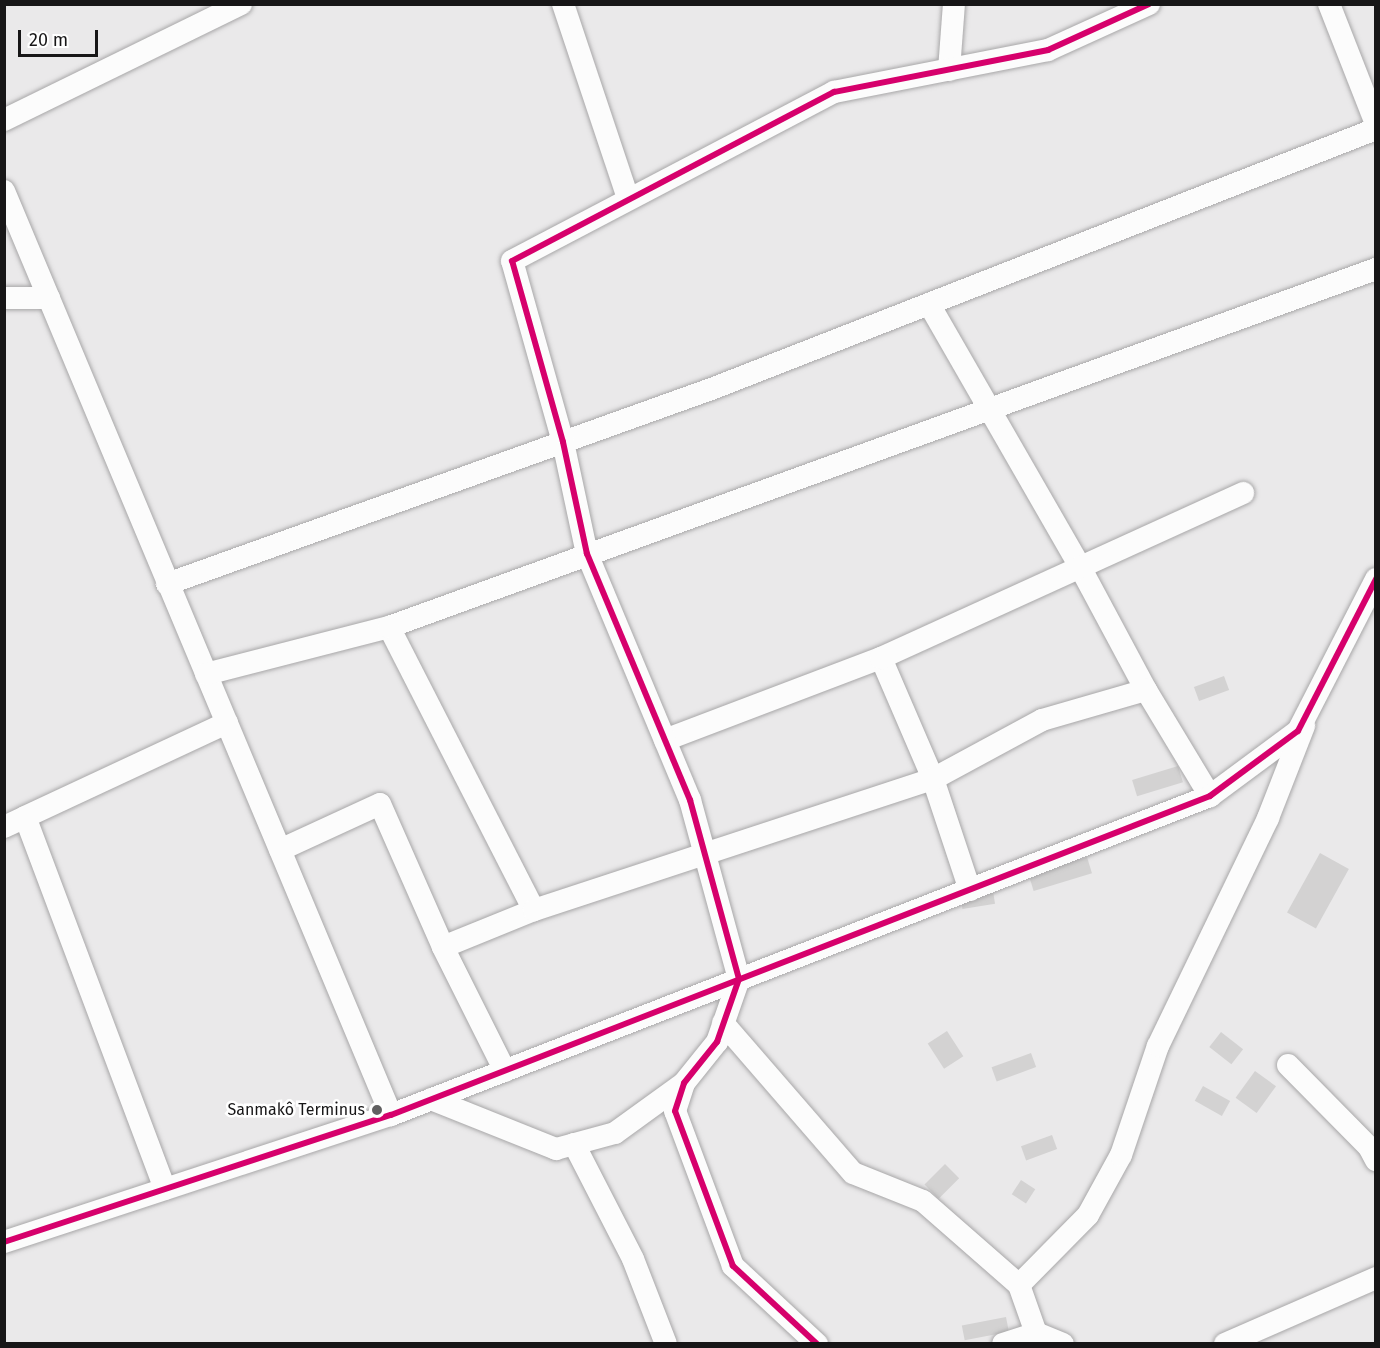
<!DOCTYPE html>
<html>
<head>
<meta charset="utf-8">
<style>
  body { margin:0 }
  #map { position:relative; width:1380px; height:1348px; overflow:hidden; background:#eae9ea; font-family:"Fira Sans",sans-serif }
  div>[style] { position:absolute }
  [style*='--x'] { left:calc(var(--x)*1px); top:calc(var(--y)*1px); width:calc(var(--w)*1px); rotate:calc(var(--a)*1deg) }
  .building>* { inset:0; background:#d3d2d2; transform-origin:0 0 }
  .roads { filter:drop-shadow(0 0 2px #a8a7a8) drop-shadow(0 0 2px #a8a7a8) }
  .street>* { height:22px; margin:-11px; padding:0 11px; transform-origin:11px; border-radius:11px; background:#fcfcfc }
  .cycleway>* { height:6px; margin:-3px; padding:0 3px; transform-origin:3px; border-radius:3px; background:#d6006c }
  .dots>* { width:16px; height:16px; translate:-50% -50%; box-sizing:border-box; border:3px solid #fff; border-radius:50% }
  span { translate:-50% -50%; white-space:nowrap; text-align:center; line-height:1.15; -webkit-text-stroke:5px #fff; paint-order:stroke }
  .poi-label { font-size:16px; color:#171617 }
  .right { translate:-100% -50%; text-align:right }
  .frame { position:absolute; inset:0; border:6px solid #171617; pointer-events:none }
  .scale { position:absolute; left:18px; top:30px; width:80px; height:27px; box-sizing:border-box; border:3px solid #171617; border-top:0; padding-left:8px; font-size:18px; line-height:21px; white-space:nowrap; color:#171617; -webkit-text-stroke:4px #fff; paint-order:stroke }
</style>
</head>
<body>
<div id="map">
  <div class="building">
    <i style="left:1224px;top:676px;width:15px;height:32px;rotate:70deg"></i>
    <i style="left:1178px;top:766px;width:17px;height:48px;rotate:73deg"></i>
    <i style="left:1320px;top:853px;width:33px;height:68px;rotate:29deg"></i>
    <i style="left:1087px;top:857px;width:17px;height:61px;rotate:73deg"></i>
    <i style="left:993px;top:891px;width:13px;height:33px;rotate:81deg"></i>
    <i style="left:947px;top:1031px;width:30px;height:23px;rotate:57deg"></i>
    <i style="left:1221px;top:1032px;width:28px;height:19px;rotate:38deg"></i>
    <i style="left:1031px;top:1053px;width:15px;height:42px;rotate:70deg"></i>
    <i style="left:1255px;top:1071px;width:26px;height:33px;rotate:36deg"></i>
    <i style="left:1203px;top:1086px;width:31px;height:17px;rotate:29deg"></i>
    <i style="left:1052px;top:1135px;width:15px;height:33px;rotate:70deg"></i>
    <i style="left:945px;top:1164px;width:20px;height:29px;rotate:45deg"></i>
    <i style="left:1021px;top:1180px;width:17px;height:17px;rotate:33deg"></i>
    <i style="left:1006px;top:1317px;width:15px;height:45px;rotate:79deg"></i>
  </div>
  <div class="roads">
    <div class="street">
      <i style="--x:563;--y:4;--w:205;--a:71.5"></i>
      <i style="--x:1329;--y:4;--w:129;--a:68.6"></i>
      <i style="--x:949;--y:70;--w:66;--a:-85.7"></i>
      <i style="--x:4;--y:120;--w:264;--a:-26.1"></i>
      <i style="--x:4;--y:191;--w:1002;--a:67.27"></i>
      <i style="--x:4;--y:298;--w:45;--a:0"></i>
      <i style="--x:929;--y:304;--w:303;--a:60.1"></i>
      <i style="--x:1080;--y:567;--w:140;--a:61.8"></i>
      <i style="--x:1146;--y:690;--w:124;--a:58.9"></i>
      <i style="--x:167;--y:584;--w:581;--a:-19.71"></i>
      <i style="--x:714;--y:388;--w:711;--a:-21.37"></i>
      <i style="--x:389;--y:627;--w:318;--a:62.9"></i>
      <i style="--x:881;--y:658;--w:132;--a:66.7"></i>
      <i style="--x:933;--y:779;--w:117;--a:71.6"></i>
      <i style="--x:206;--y:674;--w:189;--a:-14.4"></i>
      <i style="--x:389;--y:627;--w:1050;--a:-19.94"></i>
      <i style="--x:665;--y:740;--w:231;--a:-20.8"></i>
      <i style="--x:881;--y:658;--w:398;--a:-24.5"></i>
      <i style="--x:4;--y:827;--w:23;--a:-25"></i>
      <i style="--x:280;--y:850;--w:110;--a:-24.7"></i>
      <i style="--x:380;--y:804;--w:156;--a:66.2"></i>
      <i style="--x:723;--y:1023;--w:198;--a:49.1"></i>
      <i style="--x:853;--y:1173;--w:75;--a:21.8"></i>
      <i style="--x:923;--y:1201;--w:128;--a:41.2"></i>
      <i style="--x:1019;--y:1285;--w:51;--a:70.5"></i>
      <i style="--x:1036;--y:1333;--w:29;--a:22"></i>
      <i style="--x:1288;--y:1065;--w:115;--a:45.4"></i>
      <i style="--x:1369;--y:1147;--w:15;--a:62"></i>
      <i style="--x:505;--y:1071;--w:139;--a:-116.6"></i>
      <i style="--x:443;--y:947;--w:98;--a:-22.1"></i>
      <i style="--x:534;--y:910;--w:420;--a:-18.2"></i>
      <i style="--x:933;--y:779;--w:124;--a:-28.4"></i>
      <i style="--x:1042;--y:720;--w:108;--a:-16.1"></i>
      <i style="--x:431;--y:1099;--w:135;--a:21.8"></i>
      <i style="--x:556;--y:1149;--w:61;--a:-15.2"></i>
      <i style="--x:615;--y:1133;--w:85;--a:-35.9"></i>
      <i style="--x:574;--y:1144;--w:129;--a:62.8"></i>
      <i style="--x:633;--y:1259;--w:91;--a:68.8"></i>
      <i style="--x:165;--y:1189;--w:397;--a:-110.6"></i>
      <i style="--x:25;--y:817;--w:223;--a:-25"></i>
      <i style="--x:4;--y:1242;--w:407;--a:-18.2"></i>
      <i style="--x:391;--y:1115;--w:879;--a:-21.28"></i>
      <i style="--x:1210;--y:796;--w:109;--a:-36.5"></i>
      <i style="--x:1298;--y:731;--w:171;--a:-62.8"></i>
      <i style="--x:1019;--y:1285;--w:98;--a:-45.4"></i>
      <i style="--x:1088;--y:1215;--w:68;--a:-61.2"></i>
      <i style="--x:1121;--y:1155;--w:115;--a:-71.3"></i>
      <i style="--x:1158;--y:1046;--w:253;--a:-64.2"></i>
      <i style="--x:1268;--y:818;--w:99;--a:-68.6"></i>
      <i style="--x:817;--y:1344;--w:115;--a:-137.1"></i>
      <i style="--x:733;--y:1266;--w:165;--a:-110.5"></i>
      <i style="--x:675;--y:1111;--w:29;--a:-72"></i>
      <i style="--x:684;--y:1083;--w:53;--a:-51.2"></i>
      <i style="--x:717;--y:1042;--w:67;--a:-70.8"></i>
      <i style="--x:739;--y:979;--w:186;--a:-105.3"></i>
      <i style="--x:690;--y:800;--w:267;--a:-112.7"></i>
      <i style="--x:587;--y:554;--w:115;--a:-102.1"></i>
      <i style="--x:563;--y:442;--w:188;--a:-105.7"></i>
      <i style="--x:512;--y:261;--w:364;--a:-27.7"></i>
      <i style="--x:834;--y:92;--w:218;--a:-11.1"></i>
      <i style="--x:1048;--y:50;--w:111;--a:-24.5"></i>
      <i style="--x:1003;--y:1344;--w:35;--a:-18"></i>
      <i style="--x:1225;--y:1344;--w:165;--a:-23.6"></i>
    </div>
  </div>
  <div class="cycleway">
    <i style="--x:4;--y:1242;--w:407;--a:-18.2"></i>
    <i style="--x:391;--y:1115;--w:879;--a:-21.28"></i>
    <i style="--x:1210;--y:796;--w:109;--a:-36.5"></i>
    <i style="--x:1298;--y:731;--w:171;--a:-62.8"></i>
    <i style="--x:817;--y:1344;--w:115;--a:-137.1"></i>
    <i style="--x:733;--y:1266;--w:165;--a:-110.5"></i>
    <i style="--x:675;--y:1111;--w:29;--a:-72"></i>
    <i style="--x:684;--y:1083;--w:53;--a:-51.2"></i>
    <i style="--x:717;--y:1042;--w:67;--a:-70.8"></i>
    <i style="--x:739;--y:979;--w:186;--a:-105.3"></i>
    <i style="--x:690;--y:800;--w:267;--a:-112.7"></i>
    <i style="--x:587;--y:554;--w:115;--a:-102.1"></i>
    <i style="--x:563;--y:442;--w:188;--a:-105.7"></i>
    <i style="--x:512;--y:261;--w:364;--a:-27.7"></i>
    <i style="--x:834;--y:92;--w:218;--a:-11.1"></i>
    <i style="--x:1048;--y:50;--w:111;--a:-24.5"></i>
  </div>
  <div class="dots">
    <i style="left:377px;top:1110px;background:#616061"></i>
  </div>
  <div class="poi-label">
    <span class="right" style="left:365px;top:1110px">Sanmakô Terminus</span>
  </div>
  <div class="frame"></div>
  <div class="scale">20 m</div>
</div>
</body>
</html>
